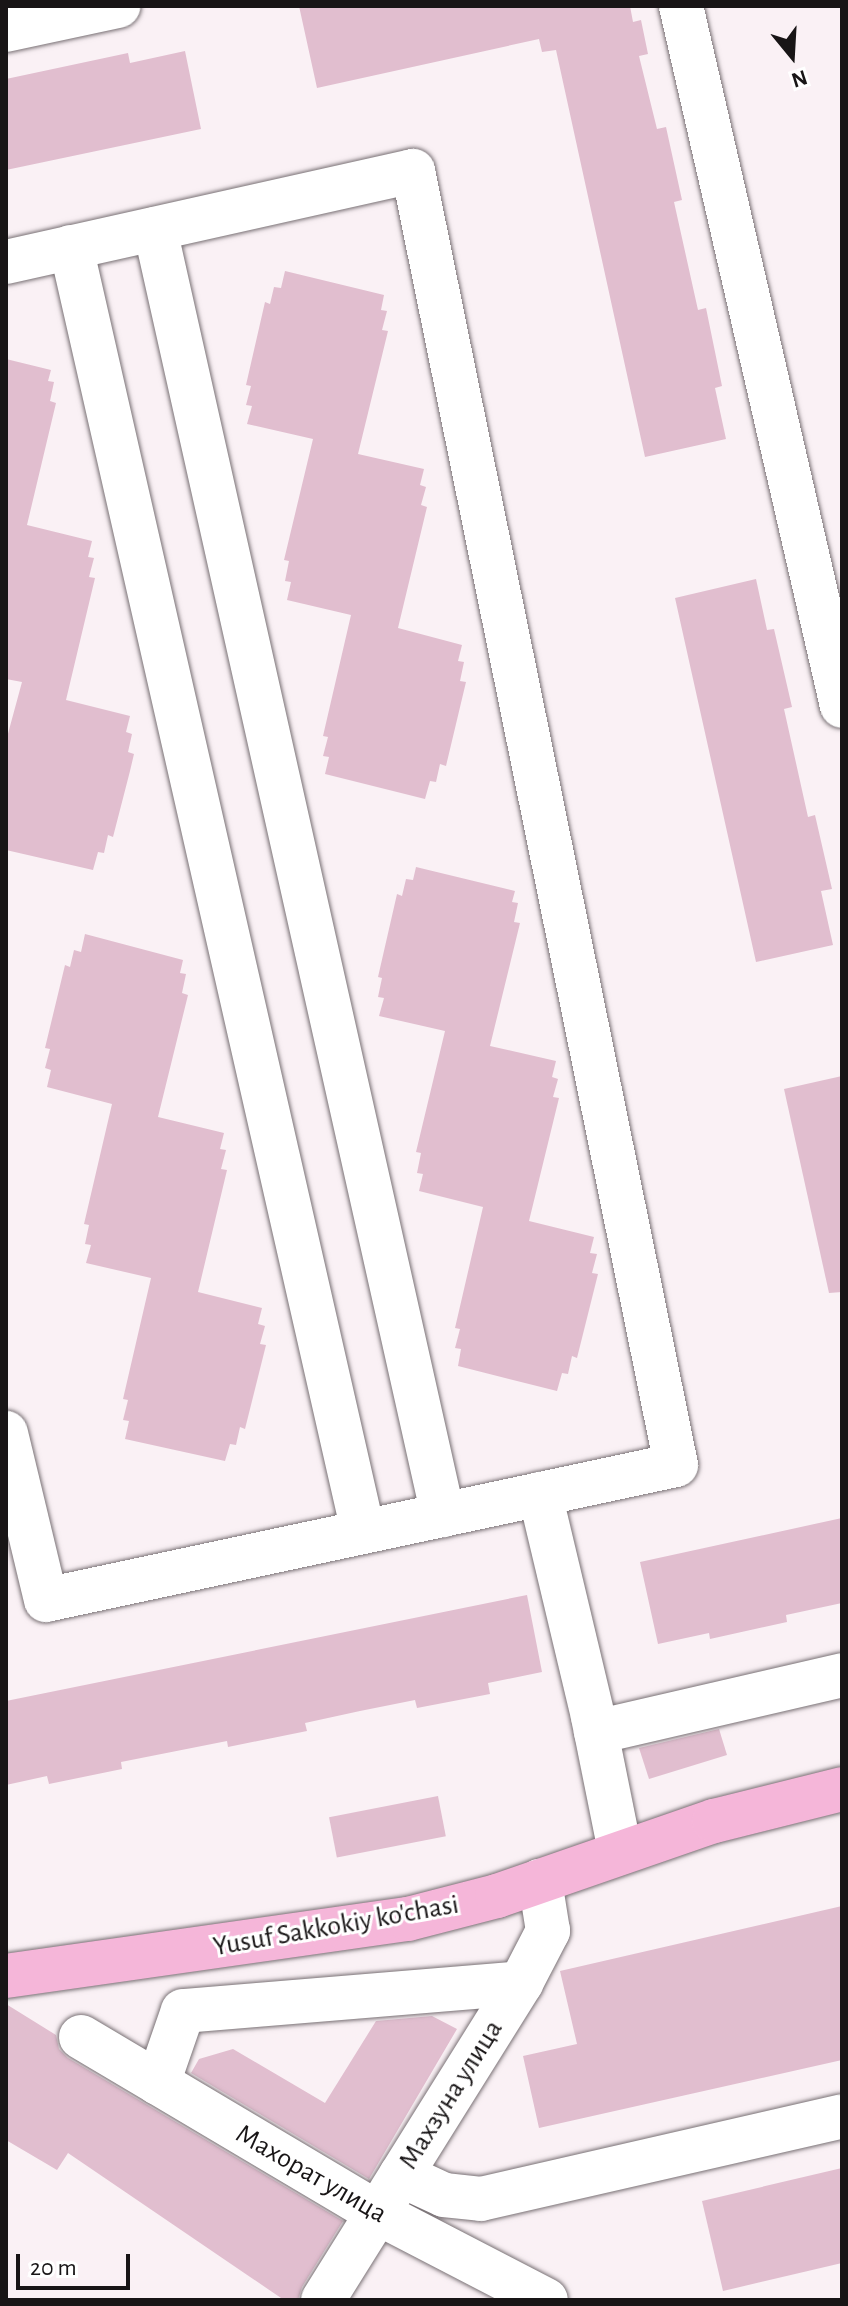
<!DOCTYPE html>
<html>
<head>
<meta charset="utf-8">
<style>
  body { margin:0 }
  #map { position:relative; width:848px; height:2306px; overflow:hidden; background:#faf1f5; font-family:"Alegreya Sans",sans-serif }
  div>[style] { position:absolute }
  [style*='--x'] { left:calc(var(--x)*1px); top:calc(var(--y)*1px); width:calc(var(--w)*1px); rotate:calc(var(--a)*1deg) }
  .building>* { inset:0; background:#e1becf; transform-origin:0 0 }
  .roads { filter:drop-shadow(0 0 2px #797175) drop-shadow(0 0 2px #797175) }
  .minor>* { height:44px; margin:-22px; padding:0 22px; transform-origin:22px; border-radius:22px; background:#fff }
  .major>* { height:44px; margin:-22px; padding:0 22px; transform-origin:22px; border-radius:22px; background:#f5b6d9 }
  span { translate:-50% -50%; white-space:nowrap; text-align:center; line-height:1.15; -webkit-text-stroke:6px #fff; paint-order:stroke }
  .street-label { font-size:28px; color:#181516 }
  .frame { position:absolute; inset:0; border:8px solid #181516; pointer-events:none }
  .north { position:absolute; left:752px; top:16px; width:80px; height:80px; -webkit-text-stroke:6px #fff; paint-order:stroke; rotate:162deg; font-size:22px; font-weight:700; line-height:32px; text-align:center; color:#181516 }
  .north::after { content:''; display:block; margin:auto; width:28px; height:36px; background:#181516; clip-path:polygon(50% 0,100% 100%,50% 72%,0 100%) }
  .scale { position:absolute; left:16px; top:2254px; width:114px; height:36px; box-sizing:border-box; border:4px solid #181516; border-top:0; padding-left:10px; font-size:24px; line-height:28px; white-space:nowrap; color:#181516; -webkit-text-stroke:6px #fff; paint-order:stroke }
</style>
</head>
<body>
<div id="map">
  <div class="building">
    <i style="clip-path:polygon(299px 6px,630px 6px,633px 22px,641px 20px,648px 54px,639px 56px,657px 129px,666px 127px,682px 200px,674px 202px,698px 310px,706px 308px,722px 386px,715px 388px,726px 439px,645px 457px,556px 50px,542px 52px,539px 39px,317px 88px)"></i>
    <i style="clip-path:polygon(185px 51px,201px 129px,6px 170px,6px 79px,128px 53px,130px 63px)"></i>
    <i style="clip-path:polygon(285px 271px,384px 295px,381px 310px,387px 311px,382px 330px,388px 331px,358px 454px,424px 469px,420px 485px,426px 487px,421px 505px,427px 507px,398px 628px,462px 645px,458px 661px,464px 662px,460px 681px,466px 682px,446px 766px,440px 764px,436px 782px,430px 781px,425px 799px,325px 774px,329px 757px,323px 756px,328px 737px,323px 736px,351px 615px,287px 600px,291px 582px,285px 581px,289px 561px,284px 560px,313px 439px,247px 424px,252px 406px,246px 405px,251px 386px,246px 385px,265px 302px,270px 304px,274px 287px,281px 288px)"></i>
    <i style="clip-path:polygon(6px 359px,51px 370px,48px 381px,54px 382px,50px 401px,56px 403px,27px 525px,92px 541px,88px 557px,94px 558px,89px 577px,95px 578px,66px 700px,130px 716px,126px 732px,132px 734px,128px 752px,134px 754px,130px 771px,113px 837px,108px 835px,104px 853px,98px 852px,93px 870px,6px 850px,6px 741px,22px 682px,6px 679px)"></i>
    <i style="clip-path:polygon(756px 579px,767px 630px,774px 629px,792px 707px,784px 709px,808px 817px,815px 815px,832px 889px,821px 891px,833px 945px,756px 962px,675px 598px)"></i>
    <i style="clip-path:polygon(416px 867px,515px 891px,512px 902px,518px 903px,514px 922px,520px 923px,490px 1046px,556px 1061px,552px 1077px,558px 1079px,553px 1097px,559px 1098px,529px 1221px,594px 1237px,590px 1253px,597px 1254px,592px 1273px,598px 1274px,577px 1358px,572px 1356px,568px 1374px,562px 1373px,557px 1391px,458px 1366px,461px 1349px,455px 1348px,460px 1329px,455px 1328px,483px 1207px,419px 1191px,423px 1174px,417px 1173px,421px 1153px,416px 1152px,445px 1031px,379px 1016px,384px 998px,378px 997px,382px 978px,378px 977px,397px 894px,402px 896px,406px 879px,413px 880px)"></i>
    <i style="clip-path:polygon(85px 934px,183px 960px,180px 973px,186px 974px,182px 993px,188px 995px,158px 1117px,224px 1133px,220px 1149px,226px 1150px,221px 1169px,227px 1170px,198px 1292px,262px 1308px,258px 1324px,265px 1326px,260px 1344px,266px 1345px,245px 1429px,240px 1427px,236px 1445px,230px 1444px,225px 1461px,125px 1439px,129px 1421px,123px 1420px,128px 1400px,123px 1399px,151px 1278px,86px 1263px,91px 1245px,85px 1244px,89px 1225px,84px 1224px,112px 1104px,47px 1087px,51px 1070px,45px 1068px,50px 1049px,45px 1048px,65px 965px,70px 967px,74px 950px,81px 952px)"></i>
    <i style="clip-path:polygon(842px 1076px,842px 1292px,829px 1293px,784px 1089px)"></i>
    <i style="clip-path:polygon(842px 1518px,842px 1603px,786px 1615px,787px 1622px,710px 1639px,709px 1633px,658px 1644px,640px 1562px)"></i>
    <i style="clip-path:polygon(527px 1595px,542px 1672px,488px 1683px,490px 1694px,417px 1708px,415px 1700px,360px 1711px,305px 1723px,307px 1731px,228px 1747px,227px 1741px,121px 1762px,122px 1769px,49px 1784px,47px 1776px,6px 1785px,6px 1701px)"></i>
    <i style="clip-path:polygon(719px 1729px,727px 1755px,649px 1779px,639px 1748px)"></i>
    <i style="left:438px;top:1796px;width:41px;height:111px;rotate:79deg"></i>
    <i style="clip-path:polygon(842px 1906px,842px 2060px,539px 2128px,523px 2056px,577px 2044px,560px 1971px)"></i>
    <i style="clip-path:polygon(6px 2004px,56px 2035px,59px 2049px,68px 2058px,343px 2221px,302px 2287px,298px 2300px,284px 2300px,68px 2153px,57px 2170px,6px 2140px)"></i>
    <i style="clip-path:polygon(432px 2016px,457px 2029px,369px 2179px,191px 2073px,199px 2059px,233px 2049px,325px 2103px,376px 2021px)"></i>
    <i style="clip-path:polygon(842px 2168px,842px 2263px,723px 2291px,702px 2201px)"></i>
  </div>
  <div class="roads">
    <div class="minor">
      <i style="--x:681;--y:6;--w:718;--a:77.05"></i>
      <i style="--x:6;--y:30;--w:115;--a:-12.1"></i>
      <i style="--x:155;--y:229;--w:1318;--a:77.38"></i>
      <i style="--x:71;--y:247;--w:1317;--a:77.19"></i>
      <i style="--x:6;--y:262;--w:417;--a:-12.6"></i>
      <i style="--x:413;--y:171;--w:1320;--a:78.51"></i>
      <i style="--x:676;--y:1465;--w:644;--a:167.91"></i>
      <i style="--x:46;--y:1600;--w:172;--a:-103.5"></i>
      <i style="--x:540;--y:1494;--w:229;--a:76.6"></i>
      <i style="--x:593;--y:1717;--w:137;--a:78.6"></i>
      <i style="--x:596;--y:1732;--w:253;--a:-13"></i>
      <i style="--x:81;--y:2037;--w:345;--a:30.7"></i>
      <i style="--x:378;--y:2213;--w:189;--a:27.4"></i>
      <i style="--x:158;--y:2083;--w:76;--a:-70.9"></i>
      <i style="--x:183;--y:2011;--w:339;--a:-4.7"></i>
      <i style="--x:401;--y:2175;--w:47;--a:24.9"></i>
      <i style="--x:444;--y:2195;--w:37;--a:6"></i>
      <i style="--x:481;--y:2199;--w:370;--a:-12.9"></i>
      <i style="--x:323;--y:2300;--w:374;--a:-58"></i>
      <i style="--x:521;--y:1983;--w:59;--a:-62.6"></i>
      <i style="--x:548;--y:1931;--w:51;--a:-99.1"></i>
    </div>
    <div class="major">
      <i style="--x:6;--y:1976;--w:406;--a:-8.1"></i>
      <i style="--x:408;--y:1919;--w:92;--a:-14.5"></i>
      <i style="--x:497;--y:1896;--w:230;--a:-19.1"></i>
      <i style="--x:714;--y:1821;--w:132;--a:-14"></i>
    </div>
  </div>
  <div class="street-label">
    <span style="left:336px;top:1926px;rotate:-10deg">Yusuf Sakkokiy ko'chasi</span>
    <span style="left:451px;top:2095px;rotate:-58deg">Махзуна улица</span>
    <span style="left:311px;top:2174px;rotate:30deg">Махорат улица</span>
  </div>
  <div class="frame"></div>
  <div class="north">N</div>
  <div class="scale">20 m</div>
</div>
</body>
</html>
